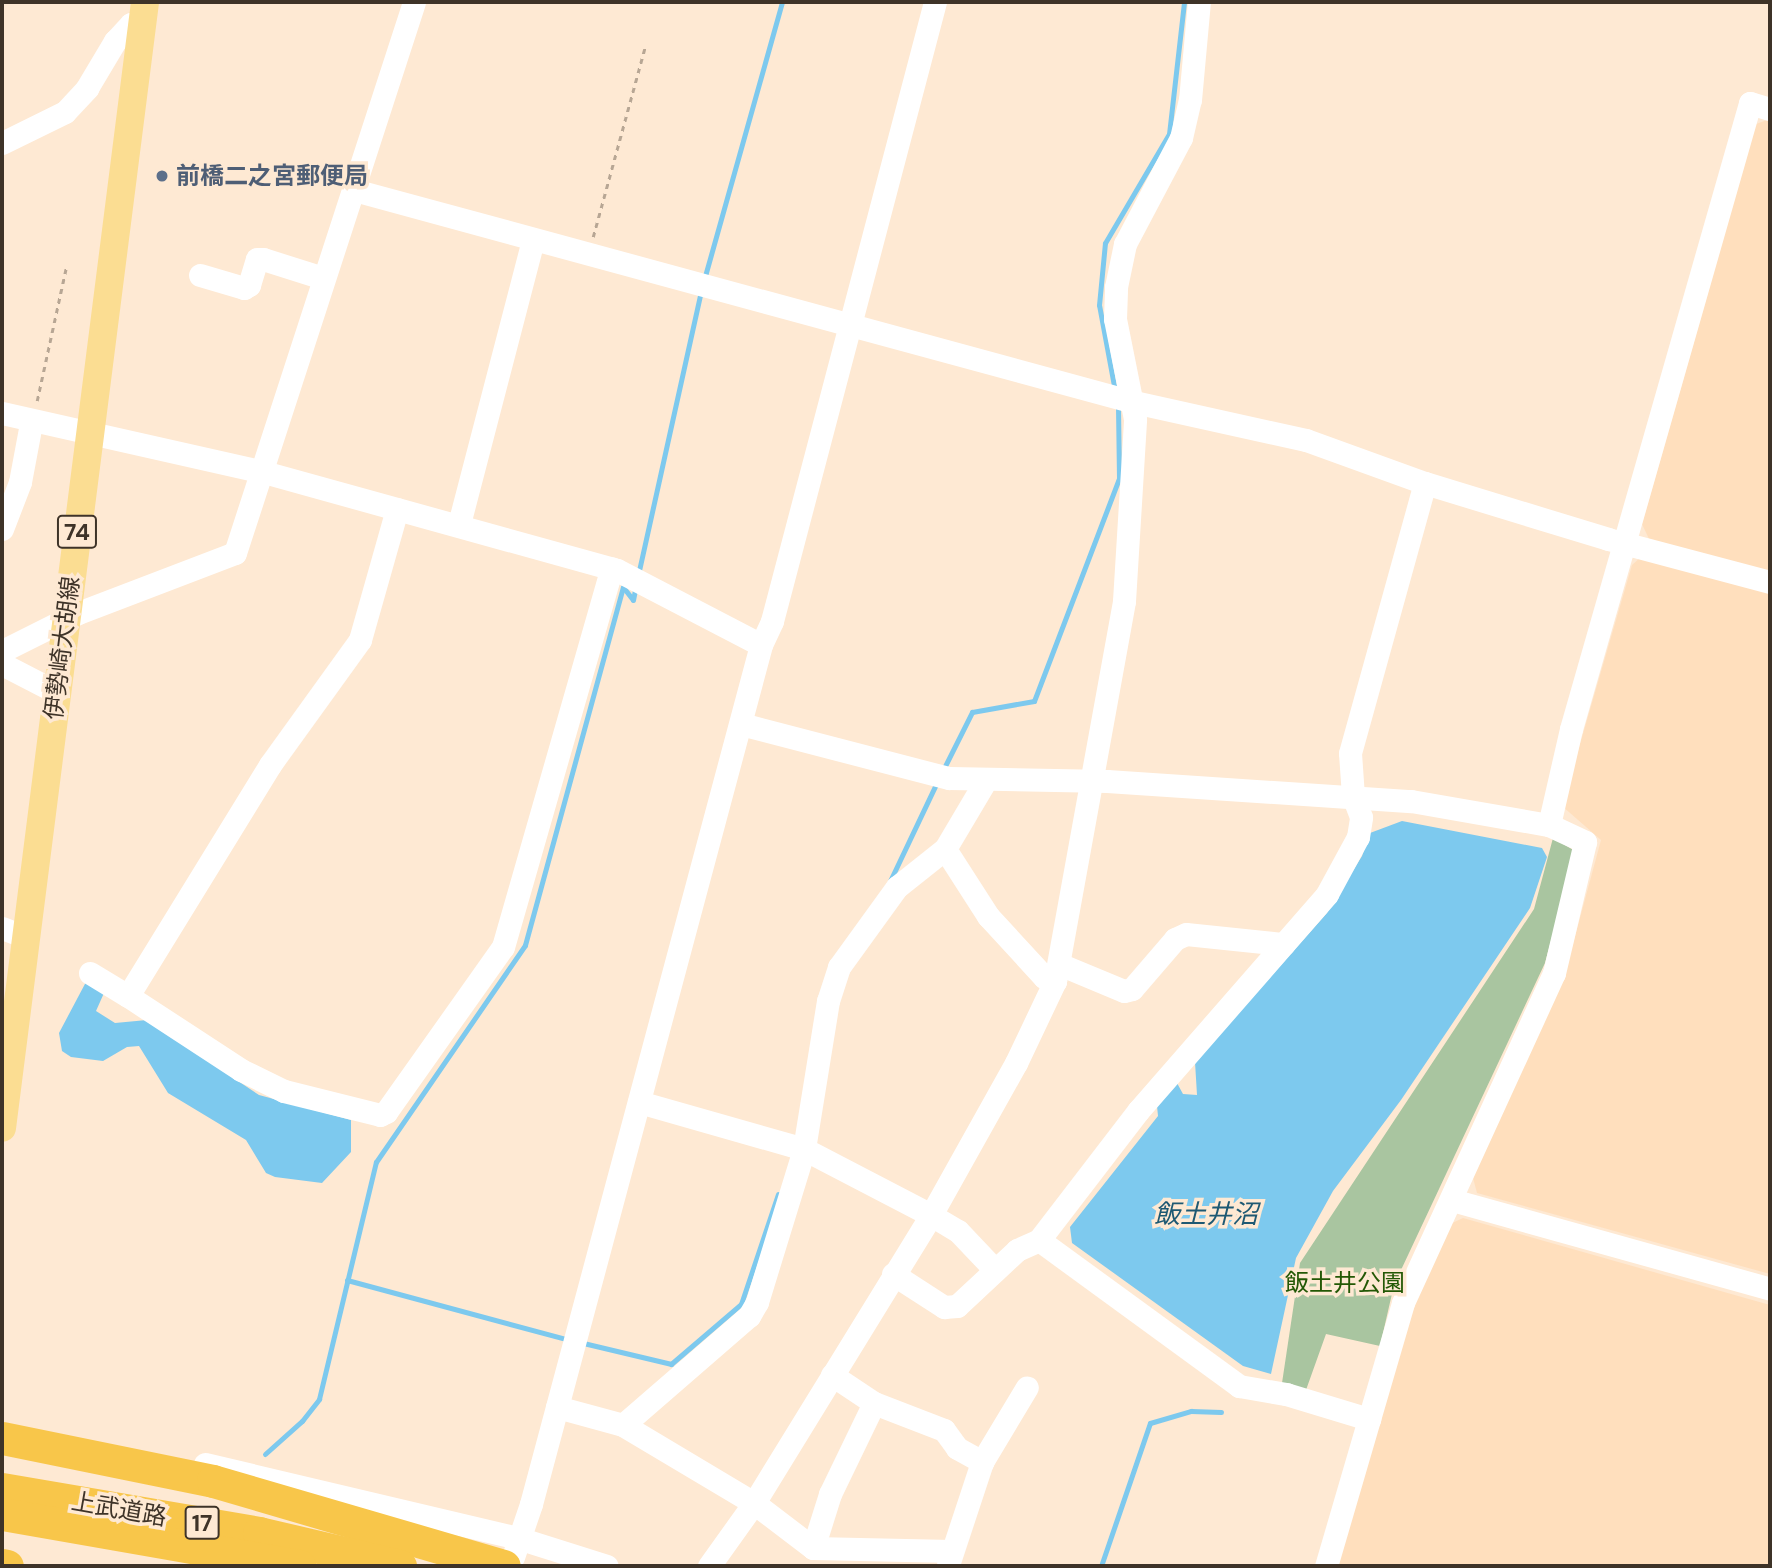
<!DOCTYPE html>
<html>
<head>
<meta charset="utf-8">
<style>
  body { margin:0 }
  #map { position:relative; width:1772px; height:1568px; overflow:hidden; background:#fee9d3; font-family:"DM Sans","Noto Sans JP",sans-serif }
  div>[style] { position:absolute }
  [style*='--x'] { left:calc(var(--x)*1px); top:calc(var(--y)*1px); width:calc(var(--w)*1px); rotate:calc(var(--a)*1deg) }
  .built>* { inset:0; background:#ffdfbd }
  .green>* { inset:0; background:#a9c5a0 }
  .water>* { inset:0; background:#7dc9ee }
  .stream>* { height:5px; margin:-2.5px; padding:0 2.5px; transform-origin:2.5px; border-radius:2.5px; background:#7dc9ee }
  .path>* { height:2.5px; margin-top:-1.25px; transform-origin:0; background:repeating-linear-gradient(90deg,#b7a694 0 5px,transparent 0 10px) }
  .minor>* { height:23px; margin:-11.5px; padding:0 11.5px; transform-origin:11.5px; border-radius:11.5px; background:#fff }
  .major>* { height:28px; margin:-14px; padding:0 14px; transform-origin:14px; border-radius:14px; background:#fbdd92 }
  .highway>* { height:33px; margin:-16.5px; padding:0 16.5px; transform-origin:16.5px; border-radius:16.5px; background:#f8c64a }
  .dots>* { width:19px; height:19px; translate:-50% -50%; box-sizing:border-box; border:4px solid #fee9d3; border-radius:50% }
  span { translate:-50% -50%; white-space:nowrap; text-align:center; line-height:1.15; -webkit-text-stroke:7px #fee9d3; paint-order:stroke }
  .shield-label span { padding:2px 5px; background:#fee9d3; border:2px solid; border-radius:5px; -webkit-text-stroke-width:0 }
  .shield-label { font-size:23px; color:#3e3328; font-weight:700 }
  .service-label { font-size:24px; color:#4e5e75; font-weight:700 }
  .left { translate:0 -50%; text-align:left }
  .street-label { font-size:24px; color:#3e3328 }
  .park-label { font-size:24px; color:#235805 }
  .water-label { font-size:26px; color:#1e5973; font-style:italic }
  .frame { position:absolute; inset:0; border:4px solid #3e3328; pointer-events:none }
</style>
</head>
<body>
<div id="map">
  <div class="built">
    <i style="clip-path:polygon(1770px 119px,1770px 572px,1649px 539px,1642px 524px,1756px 124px)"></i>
    <i style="clip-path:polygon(1642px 556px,1770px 592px,1770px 1274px,1477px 1193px,1473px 1178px,1567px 966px,1601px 840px,1562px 806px,1632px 565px)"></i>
    <i style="clip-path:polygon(1463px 1218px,1770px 1305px,1770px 1566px,1337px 1566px,1413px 1304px,1448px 1225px)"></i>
  </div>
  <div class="green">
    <i style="clip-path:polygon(1553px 838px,1575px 851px,1545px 963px,1394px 1285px,1380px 1346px,1326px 1334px,1306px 1390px,1282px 1383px,1300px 1263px,1534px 909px)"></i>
  </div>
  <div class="water">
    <i style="clip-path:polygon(1402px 821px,1542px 848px,1547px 857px,1530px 908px,1401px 1100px,1333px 1191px,1296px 1258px,1271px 1374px,1243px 1366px,1072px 1243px,1070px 1227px,1158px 1116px,1157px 1106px,1177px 1083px,1183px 1094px,1197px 1095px,1195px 1062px,1327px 913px,1362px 856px,1370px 833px)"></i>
    <i style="clip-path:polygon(86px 982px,104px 993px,96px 1011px,115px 1023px,147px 1020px,259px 1095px,351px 1120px,351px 1152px,322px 1183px,275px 1177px,266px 1173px,246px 1140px,168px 1093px,139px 1046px,127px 1047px,103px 1061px,71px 1057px,62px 1051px,59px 1033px)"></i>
  </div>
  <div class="stream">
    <i style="--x:705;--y:276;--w:285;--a:-74.3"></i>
    <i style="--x:1115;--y:391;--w:87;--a:-100.5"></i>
    <i style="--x:1099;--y:305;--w:62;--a:-84.5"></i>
    <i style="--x:1105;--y:243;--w:126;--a:-59.6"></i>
    <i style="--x:1169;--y:134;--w:133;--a:-83.5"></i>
    <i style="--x:638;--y:575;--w:287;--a:-77.5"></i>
    <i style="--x:943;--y:770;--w:65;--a:-63.4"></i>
    <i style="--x:972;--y:712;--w:63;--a:-10.1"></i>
    <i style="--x:1034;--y:701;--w:239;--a:-69.1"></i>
    <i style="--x:1119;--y:478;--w:74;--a:-90.8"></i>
    <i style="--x:890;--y:881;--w:110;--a:-64.6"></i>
    <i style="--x:347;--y:1280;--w:230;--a:15.1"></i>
    <i style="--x:579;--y:1342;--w:95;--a:13.4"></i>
    <i style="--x:671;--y:1364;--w:92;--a:-40.6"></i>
    <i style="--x:741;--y:1304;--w:116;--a:-71.4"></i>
    <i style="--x:265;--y:1454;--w:50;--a:-41.7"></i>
    <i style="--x:302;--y:1421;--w:28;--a:-52"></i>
    <i style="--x:319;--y:1399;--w:244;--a:-76.5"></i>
    <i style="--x:376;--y:1162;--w:263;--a:-55.5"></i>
    <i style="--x:525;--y:945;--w:371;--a:-74.7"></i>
    <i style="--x:623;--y:587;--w:16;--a:52"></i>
    <i style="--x:633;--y:600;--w:15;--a:-79"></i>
    <i style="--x:1101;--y:1566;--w:151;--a:-71.1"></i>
    <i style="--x:1150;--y:1423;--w:43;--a:-16.3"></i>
    <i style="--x:1191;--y:1411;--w:30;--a:2"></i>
  </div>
  <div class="path">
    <i style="--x:593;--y:237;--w:197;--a:-74.7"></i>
    <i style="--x:37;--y:401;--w:136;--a:-77.7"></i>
  </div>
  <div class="minor">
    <i style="--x:2;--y:143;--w:70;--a:-26.2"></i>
    <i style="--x:65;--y:112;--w:33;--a:-47"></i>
    <i style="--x:87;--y:88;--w:55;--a:-59.2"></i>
    <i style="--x:115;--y:41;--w:23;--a:-47"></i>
    <i style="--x:131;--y:24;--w:10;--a:0"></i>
    <i style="--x:354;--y:190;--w:808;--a:15.21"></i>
    <i style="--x:1134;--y:402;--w:176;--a:12.5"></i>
    <i style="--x:1306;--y:440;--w:127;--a:19.9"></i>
    <i style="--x:1425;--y:483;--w:191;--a:17"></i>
    <i style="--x:1608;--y:539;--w:168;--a:14.9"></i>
    <i style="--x:200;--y:275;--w:46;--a:16.5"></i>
    <i style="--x:244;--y:288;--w:6;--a:-31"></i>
    <i style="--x:249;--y:285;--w:27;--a:-73"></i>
    <i style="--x:257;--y:259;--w:6;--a:0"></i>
    <i style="--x:263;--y:259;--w:63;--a:17.6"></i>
    <i style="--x:2;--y:413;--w:264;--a:12.7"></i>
    <i style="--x:260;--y:471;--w:370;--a:15.5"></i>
    <i style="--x:617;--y:570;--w:162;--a:27.5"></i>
    <i style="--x:397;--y:509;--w:136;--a:105.8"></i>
    <i style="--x:360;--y:640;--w:154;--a:125.8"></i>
    <i style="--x:270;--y:765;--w:271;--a:121.6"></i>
    <i style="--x:128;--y:996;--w:135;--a:33.2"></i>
    <i style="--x:241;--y:1070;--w:48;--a:26"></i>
    <i style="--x:284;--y:1091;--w:99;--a:14"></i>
    <i style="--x:380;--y:1115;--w:7;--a:-27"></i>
    <i style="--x:386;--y:1112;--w:202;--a:-54.7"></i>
    <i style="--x:503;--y:947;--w:394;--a:-74"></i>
    <i style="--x:459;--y:524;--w:293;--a:-75.4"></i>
    <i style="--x:2;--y:529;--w:50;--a:-69"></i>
    <i style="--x:20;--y:482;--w:60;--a:-79.4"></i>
    <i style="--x:2;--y:651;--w:85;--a:-26.6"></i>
    <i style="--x:78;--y:613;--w:168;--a:-20.9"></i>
    <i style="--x:235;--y:553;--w:579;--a:-72"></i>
    <i style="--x:2;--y:664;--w:61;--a:27.4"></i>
    <i style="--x:741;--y:724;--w:215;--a:14.6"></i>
    <i style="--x:949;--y:778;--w:158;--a:1.1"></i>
    <i style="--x:1107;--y:781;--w:305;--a:3.8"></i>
    <i style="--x:1411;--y:801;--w:140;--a:9.9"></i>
    <i style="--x:1549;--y:825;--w:40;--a:25"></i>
    <i style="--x:1585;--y:842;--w:135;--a:103.3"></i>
    <i style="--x:1554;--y:973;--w:363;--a:114.6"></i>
    <i style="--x:1403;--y:1303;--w:274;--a:106.3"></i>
    <i style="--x:1549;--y:825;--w:98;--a:-77.1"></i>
    <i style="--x:1571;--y:729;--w:651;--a:-74.04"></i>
    <i style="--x:1750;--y:103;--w:21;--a:17"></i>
    <i style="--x:945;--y:849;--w:80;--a:57.3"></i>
    <i style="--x:988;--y:916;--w:83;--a:47.4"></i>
    <i style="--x:1044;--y:977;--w:12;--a:20"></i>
    <i style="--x:2;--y:928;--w:25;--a:21"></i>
    <i style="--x:1059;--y:964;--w:70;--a:22.6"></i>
    <i style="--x:1124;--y:991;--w:8;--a:-14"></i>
    <i style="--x:1132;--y:989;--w:66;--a:-49.3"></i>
    <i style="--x:1175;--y:939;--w:12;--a:-24"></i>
    <i style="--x:1186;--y:934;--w:98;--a:5.9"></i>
    <i style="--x:90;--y:973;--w:44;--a:31.2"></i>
    <i style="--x:639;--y:1102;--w:172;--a:15.9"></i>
    <i style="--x:804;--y:1149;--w:143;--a:27.5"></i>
    <i style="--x:931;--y:1215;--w:31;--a:31"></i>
    <i style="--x:958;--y:1231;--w:54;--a:46.5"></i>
    <i style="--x:1452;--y:1200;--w:330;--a:15.6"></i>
    <i style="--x:1039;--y:1240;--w:248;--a:36.1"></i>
    <i style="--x:1239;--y:1386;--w:48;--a:9.7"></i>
    <i style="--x:1286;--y:1394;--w:87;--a:16.8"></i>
    <i style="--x:893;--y:1274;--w:61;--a:32.9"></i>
    <i style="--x:944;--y:1307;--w:13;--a:-4"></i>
    <i style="--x:957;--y:1306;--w:82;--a:-43"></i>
    <i style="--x:1017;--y:1250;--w:24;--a:-24"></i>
    <i style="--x:1039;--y:1240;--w:163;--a:-52.5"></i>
    <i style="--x:1138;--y:1111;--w:288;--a:-48.9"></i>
    <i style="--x:1327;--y:894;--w:65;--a:-61.5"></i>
    <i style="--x:1358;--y:837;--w:20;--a:-81"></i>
    <i style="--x:1361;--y:817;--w:22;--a:-111"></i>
    <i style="--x:1353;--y:796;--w:43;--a:-94"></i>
    <i style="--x:1350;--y:753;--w:280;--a:-74.5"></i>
    <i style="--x:832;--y:1375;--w:50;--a:33.7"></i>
    <i style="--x:874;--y:1403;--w:75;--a:21.1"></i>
    <i style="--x:944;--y:1430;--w:22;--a:54"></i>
    <i style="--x:957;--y:1448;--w:29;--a:29"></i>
    <i style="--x:557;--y:1407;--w:68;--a:15.3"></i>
    <i style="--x:623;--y:1425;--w:152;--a:30.8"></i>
    <i style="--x:754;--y:1503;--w:74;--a:37.3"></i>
    <i style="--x:813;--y:1548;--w:139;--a:1.2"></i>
    <i style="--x:623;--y:1425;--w:167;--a:-40.9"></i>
    <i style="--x:749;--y:1316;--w:16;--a:-60"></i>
    <i style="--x:757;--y:1302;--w:160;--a:-72.9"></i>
    <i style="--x:804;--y:1149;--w:150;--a:-80.8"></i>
    <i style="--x:828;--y:1001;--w:36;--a:-72"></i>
    <i style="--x:839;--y:967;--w:99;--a:-54.1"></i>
    <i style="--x:897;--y:887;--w:61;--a:-38.4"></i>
    <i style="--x:945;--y:849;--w:80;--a:-59.3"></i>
    <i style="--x:205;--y:1464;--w:322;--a:13.3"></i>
    <i style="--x:518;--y:1538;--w:93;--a:17.5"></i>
    <i style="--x:813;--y:1548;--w:57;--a:-72.5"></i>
    <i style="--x:830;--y:1494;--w:101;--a:-64.2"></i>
    <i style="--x:513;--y:1557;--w:56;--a:-71.2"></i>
    <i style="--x:531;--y:1504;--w:889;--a:-75.01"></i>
    <i style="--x:761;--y:645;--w:26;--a:-65"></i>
    <i style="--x:772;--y:621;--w:640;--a:-75.25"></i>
    <i style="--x:948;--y:1565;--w:108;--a:-71.7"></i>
    <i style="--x:982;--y:1462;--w:87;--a:-59"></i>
    <i style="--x:709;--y:1566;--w:77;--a:-54.5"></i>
    <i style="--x:754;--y:1503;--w:338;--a:-58.4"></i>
    <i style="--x:931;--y:1215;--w:174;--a:-60.8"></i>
    <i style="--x:1016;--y:1063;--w:91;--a:-64.6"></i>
    <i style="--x:1055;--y:981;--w:386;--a:-79.7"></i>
    <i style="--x:1124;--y:601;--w:182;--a:-86.5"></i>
    <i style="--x:1135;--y:419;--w:102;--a:-101.3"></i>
    <i style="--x:1115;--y:319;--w:32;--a:-88"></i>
    <i style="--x:1116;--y:287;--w:44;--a:-78.2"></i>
    <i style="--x:1125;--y:244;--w:120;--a:-62.2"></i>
    <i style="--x:1181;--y:138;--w:39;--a:-77"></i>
    <i style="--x:1190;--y:100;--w:98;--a:-84.8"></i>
  </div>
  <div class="major">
    <i style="--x:2;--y:1128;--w:1135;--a:-82.76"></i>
  </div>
  <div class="highway">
    <i style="--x:2;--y:1438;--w:215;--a:11.5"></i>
    <i style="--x:213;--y:1481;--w:303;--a:16.3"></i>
    <i style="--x:2;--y:1489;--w:261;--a:9.7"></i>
    <i style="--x:259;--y:1533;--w:145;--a:13.2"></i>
    <i style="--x:2;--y:1514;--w:302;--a:9.9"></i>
    <i style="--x:2;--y:1565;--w:5;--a:11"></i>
  </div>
  <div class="dots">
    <i style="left:162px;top:176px;background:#5c6f8a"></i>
  </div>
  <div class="shield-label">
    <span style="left:77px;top:532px">74</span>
    <span style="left:202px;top:1523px">17</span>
  </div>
  <div class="service-label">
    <span class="left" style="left:176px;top:176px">前橋二之宮郵便局</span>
  </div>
  <div class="street-label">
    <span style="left:62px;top:648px;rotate:-83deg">伊勢崎大胡線</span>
    <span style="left:119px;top:1509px;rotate:10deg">上武道路</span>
  </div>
  <div class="park-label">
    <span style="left:1345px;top:1283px">飯土井公園</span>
  </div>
  <div class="water-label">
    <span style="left:1206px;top:1215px">飯土井沼</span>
  </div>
  <div class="frame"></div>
</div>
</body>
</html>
